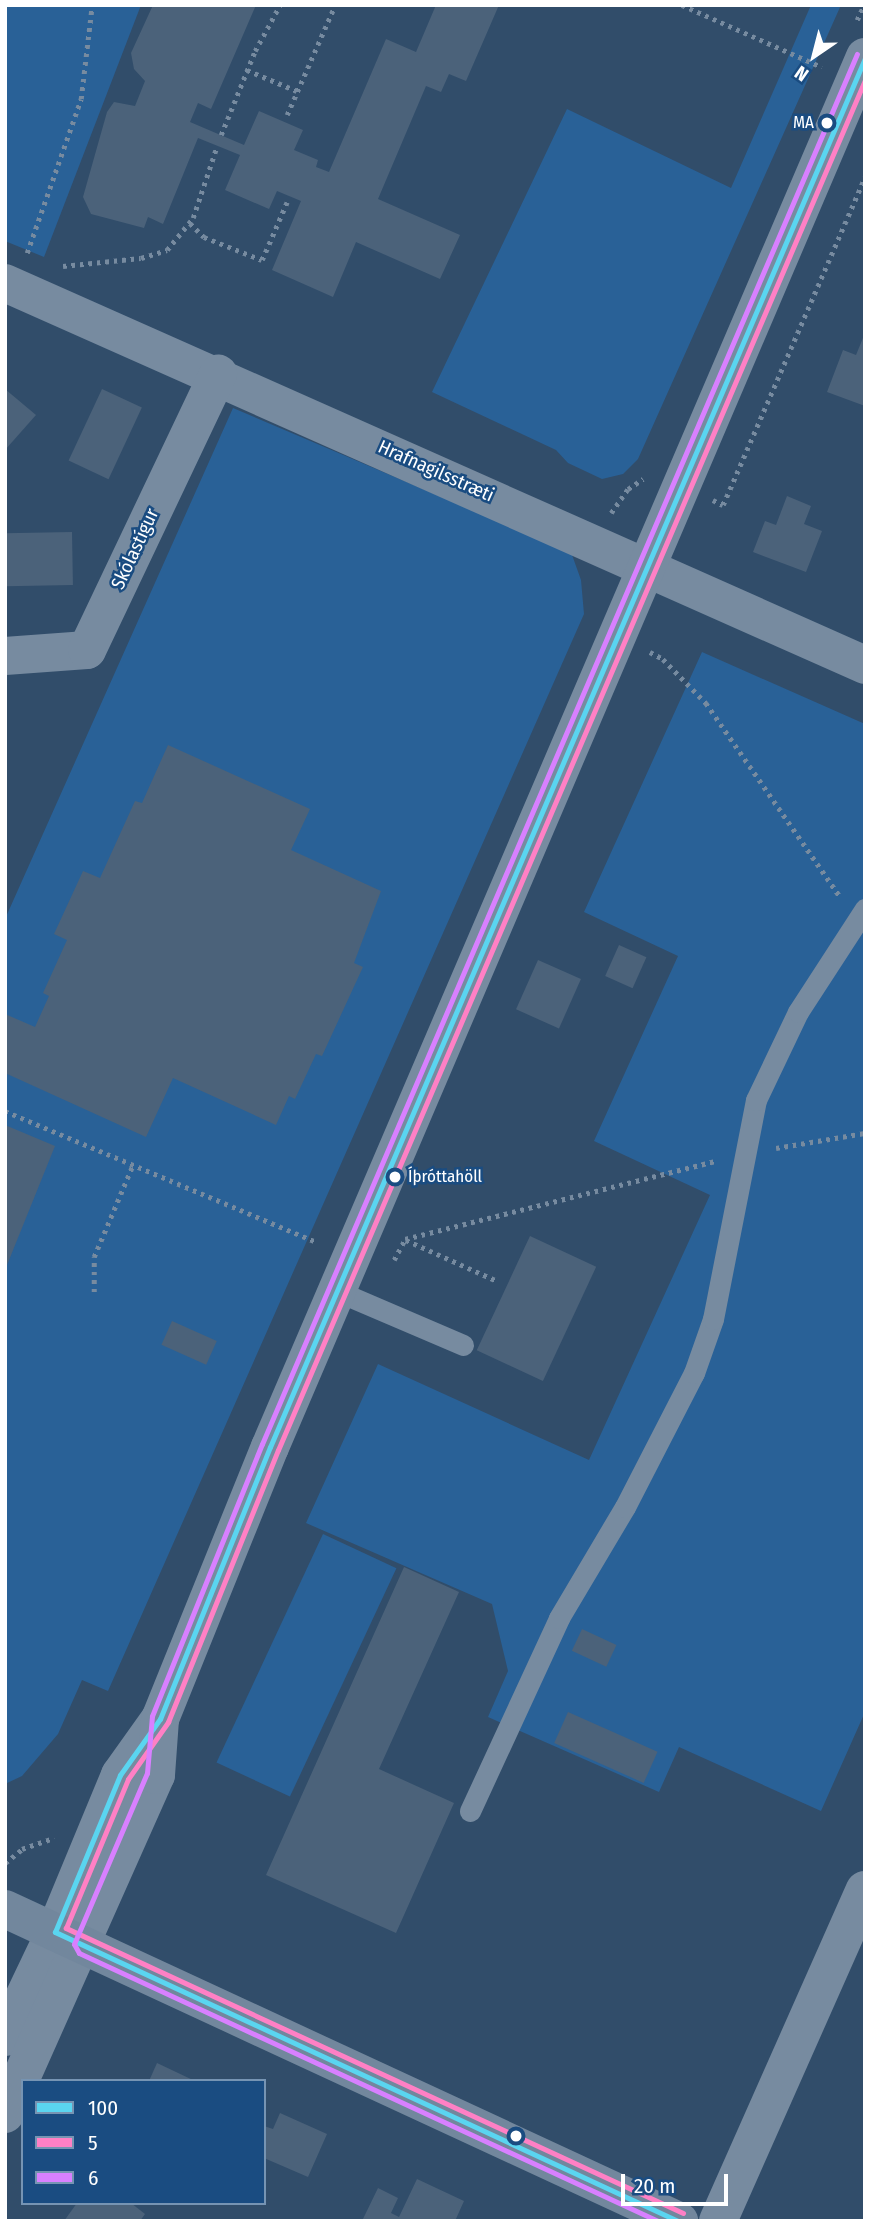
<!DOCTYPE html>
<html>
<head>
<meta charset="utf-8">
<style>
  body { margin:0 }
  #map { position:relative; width:870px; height:2226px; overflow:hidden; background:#314d6a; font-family:"Fira Sans Condensed",sans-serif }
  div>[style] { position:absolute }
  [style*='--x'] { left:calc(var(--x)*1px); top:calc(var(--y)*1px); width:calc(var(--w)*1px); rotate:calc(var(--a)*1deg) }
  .green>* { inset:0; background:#296197; transform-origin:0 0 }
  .building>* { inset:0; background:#4b627a; transform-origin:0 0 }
  .path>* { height:4.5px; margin-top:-2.25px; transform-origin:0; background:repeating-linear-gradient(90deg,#778ba0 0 3.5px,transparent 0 8.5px) }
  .service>* { height:21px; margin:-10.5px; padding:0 10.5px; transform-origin:10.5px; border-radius:10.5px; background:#778ba0 }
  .minor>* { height:38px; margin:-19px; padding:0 19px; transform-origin:19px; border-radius:19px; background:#778ba0 }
  .tertiary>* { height:38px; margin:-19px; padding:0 19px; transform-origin:19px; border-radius:19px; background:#778ba0 }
  .secondary>* { height:38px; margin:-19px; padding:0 19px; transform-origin:19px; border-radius:19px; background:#72879d }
  .bus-1>* { height:5px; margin:-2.5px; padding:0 2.5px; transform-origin:2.5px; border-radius:2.5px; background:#5ad5f0 }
  .bus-2>* { height:5px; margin:-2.5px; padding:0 2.5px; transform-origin:2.5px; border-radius:2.5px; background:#ff80c5 }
  .bus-3>* { height:5px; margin:-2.5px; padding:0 2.5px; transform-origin:2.5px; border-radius:2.5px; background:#d880ff }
  .dots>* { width:19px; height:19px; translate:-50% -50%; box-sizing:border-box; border:4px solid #1a4c81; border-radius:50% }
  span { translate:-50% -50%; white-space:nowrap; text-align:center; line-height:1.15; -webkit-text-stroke:5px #1a4c81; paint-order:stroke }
  .bus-label { font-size:17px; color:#fff }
  .right { translate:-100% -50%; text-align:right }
  .left { translate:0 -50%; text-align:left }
  .street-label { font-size:19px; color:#fff }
  .frame { position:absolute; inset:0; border:7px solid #fff; pointer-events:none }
  .legend { position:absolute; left:21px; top:2079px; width:245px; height:126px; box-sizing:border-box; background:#1a4c81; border:2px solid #7694b3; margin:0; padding:9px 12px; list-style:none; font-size:21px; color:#fff }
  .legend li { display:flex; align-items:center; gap:14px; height:35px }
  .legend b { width:35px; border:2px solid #7694b3 }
  .north { position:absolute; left:779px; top:21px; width:70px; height:70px; -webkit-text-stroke:5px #1a4c81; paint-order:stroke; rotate:215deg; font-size:19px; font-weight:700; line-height:28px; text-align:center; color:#fff }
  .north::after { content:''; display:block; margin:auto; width:24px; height:32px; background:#fff; clip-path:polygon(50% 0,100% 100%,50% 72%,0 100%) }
  .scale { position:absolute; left:621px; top:2174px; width:107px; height:32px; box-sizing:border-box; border:4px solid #fff; border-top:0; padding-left:9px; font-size:21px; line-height:24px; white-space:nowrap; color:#fff; -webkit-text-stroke:5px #1a4c81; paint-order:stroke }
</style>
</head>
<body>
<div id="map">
  <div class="green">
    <i style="clip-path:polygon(5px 5px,141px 5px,44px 257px,5px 241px)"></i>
    <i style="clip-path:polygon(811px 5px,841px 5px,638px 459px,623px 474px,602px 479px,568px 463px,556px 450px,432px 392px,567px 109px,731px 188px)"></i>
    <i style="clip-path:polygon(233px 408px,571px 552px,581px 580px,584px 614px,108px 1691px,82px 1680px,58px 1734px,22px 1776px,5px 1784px,5px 919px)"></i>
    <i style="clip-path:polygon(702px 652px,865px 724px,865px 1712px,821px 1811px,679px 1747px,659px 1792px,488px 1717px,508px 1671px,492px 1604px,306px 1523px,378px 1364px,589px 1460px,710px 1195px,594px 1141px,678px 956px,584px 912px)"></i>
    <i style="left:323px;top:1534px;width:81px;height:252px;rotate:25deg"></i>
  </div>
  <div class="building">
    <i style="clip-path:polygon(153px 5px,256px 5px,211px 109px,198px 103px,190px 122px,244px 145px,259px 111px,303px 130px,294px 150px,318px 160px,316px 167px,329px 172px,386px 39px,416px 52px,436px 5px,499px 5px,466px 81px,449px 74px,441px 92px,426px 86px,378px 199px,460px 235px,440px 279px,356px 242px,333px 297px,272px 270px,301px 201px,277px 191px,269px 209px,225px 190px,240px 155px,198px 138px,163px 224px,148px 217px,144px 228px,91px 214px,83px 197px,107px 112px,114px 102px,135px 106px,145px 81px,134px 69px,131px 53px)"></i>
    <i style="clip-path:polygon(865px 333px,865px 406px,827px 392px,843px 350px,856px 355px)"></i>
    <i style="clip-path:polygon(5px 389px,36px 415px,5px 450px)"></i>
    <i style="left:102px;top:389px;width:44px;height:79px;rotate:25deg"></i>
    <i style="clip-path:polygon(787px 496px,811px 506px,804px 524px,822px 531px,806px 572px,753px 552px,765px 521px,776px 525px)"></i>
    <i style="left:72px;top:532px;width:53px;height:67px;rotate:89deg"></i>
    <i style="clip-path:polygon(168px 745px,310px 809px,291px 850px,381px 891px,354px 963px,363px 967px,322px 1056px,316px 1054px,295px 1099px,289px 1096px,276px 1125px,173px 1078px,146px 1137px,5px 1073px,5px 1014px,35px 1027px,49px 996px,43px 993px,67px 940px,54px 934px,83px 871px,100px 878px,135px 801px,142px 803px)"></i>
    <i style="left:619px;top:945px;width:30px;height:34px;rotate:24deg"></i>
    <i style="left:538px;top:960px;width:47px;height:54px;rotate:24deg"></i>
    <i style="clip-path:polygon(5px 1125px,55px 1146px,5px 1270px)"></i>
    <i style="left:530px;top:1236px;width:73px;height:126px;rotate:25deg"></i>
    <i style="left:172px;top:1321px;width:49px;height:26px;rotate:24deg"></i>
    <i style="clip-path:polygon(404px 1567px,459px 1592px,379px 1769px,454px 1803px,396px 1933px,266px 1875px)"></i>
    <i style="left:582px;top:1629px;width:38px;height:24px;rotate:25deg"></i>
    <i style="left:568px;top:1712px;width:98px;height:34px;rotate:24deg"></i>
    <i style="clip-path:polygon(157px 2063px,195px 2081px,149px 2081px)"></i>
    <i style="clip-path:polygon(280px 2113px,327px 2134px,308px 2177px,264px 2158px,264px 2126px,273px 2129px)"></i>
    <i style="clip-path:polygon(417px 2179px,464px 2201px,455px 2221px,362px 2221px,378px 2188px,398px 2198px,391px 2213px,399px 2217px)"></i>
    <i style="clip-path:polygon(77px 2203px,131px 2203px,145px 2214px,140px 2221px,64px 2221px)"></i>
  </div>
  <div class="path">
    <i style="--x:682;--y:5;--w:153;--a:23.9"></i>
    <i style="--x:857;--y:20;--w:17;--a:-65"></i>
    <i style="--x:247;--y:70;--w:54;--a:22.8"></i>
    <i style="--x:287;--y:115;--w:120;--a:-66.4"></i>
    <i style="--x:221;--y:135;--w:91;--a:-68"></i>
    <i style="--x:255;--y:51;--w:52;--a:-61.5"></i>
    <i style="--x:190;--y:223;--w:20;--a:45"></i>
    <i style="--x:204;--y:237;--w:62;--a:21.6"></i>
    <i style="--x:262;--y:260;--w:63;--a:-66.7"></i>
    <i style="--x:27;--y:253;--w:163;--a:-70.7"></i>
    <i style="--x:81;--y:99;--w:95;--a:-83.3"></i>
    <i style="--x:63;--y:266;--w:78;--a:-5.9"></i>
    <i style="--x:141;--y:258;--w:27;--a:-17"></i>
    <i style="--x:167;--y:250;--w:41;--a:-50.9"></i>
    <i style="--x:193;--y:218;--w:76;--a:-71.6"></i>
    <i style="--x:713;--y:500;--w:11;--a:27"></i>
    <i style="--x:723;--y:505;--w:357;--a:-66.6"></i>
    <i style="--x:611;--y:513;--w:29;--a:-55"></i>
    <i style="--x:628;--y:489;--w:18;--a:-34"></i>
    <i style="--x:650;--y:652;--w:15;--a:28"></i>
    <i style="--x:663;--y:659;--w:62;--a:45.7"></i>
    <i style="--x:706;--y:703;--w:237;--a:55.3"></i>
    <i style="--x:5;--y:1111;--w:338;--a:22.8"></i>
    <i style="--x:776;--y:1148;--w:90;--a:-9.6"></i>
    <i style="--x:406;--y:1240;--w:98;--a:24.2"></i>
    <i style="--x:394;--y:1260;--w:24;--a:-62"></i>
    <i style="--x:405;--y:1239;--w:321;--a:-14.1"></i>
    <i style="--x:94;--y:1292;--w:35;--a:-90"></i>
    <i style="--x:94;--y:1257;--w:98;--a:-67.1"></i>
    <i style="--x:5;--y:1863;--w:22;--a:-39"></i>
    <i style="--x:22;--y:1849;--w:34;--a:-19"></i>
  </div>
  <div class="service">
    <i style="--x:337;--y:1291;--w:137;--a:23.2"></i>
    <i style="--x:470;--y:1811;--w:213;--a:-65.2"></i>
    <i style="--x:559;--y:1618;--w:129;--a:-59.3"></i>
    <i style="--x:625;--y:1507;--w:151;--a:-62.8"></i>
    <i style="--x:694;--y:1373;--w:57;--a:-70.6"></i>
    <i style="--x:713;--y:1319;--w:223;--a:-78.9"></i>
    <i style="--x:756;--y:1100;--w:98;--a:-64.5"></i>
    <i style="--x:798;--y:1012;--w:123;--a:-57"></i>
  </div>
  <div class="minor">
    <i style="--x:5;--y:283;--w:941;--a:23.95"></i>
    <i style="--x:5;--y:656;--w:82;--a:-4.2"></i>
    <i style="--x:87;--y:650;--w:306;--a:-64.6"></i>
    <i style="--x:718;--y:2221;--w:362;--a:-66.1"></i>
  </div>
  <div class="tertiary">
    <i style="--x:5;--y:2037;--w:116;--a:-64.5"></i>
    <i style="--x:55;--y:1932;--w:170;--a:-67.5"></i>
    <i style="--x:120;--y:1775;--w:69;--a:-54.5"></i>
    <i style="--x:160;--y:1719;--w:293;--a:-68"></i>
    <i style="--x:270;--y:1447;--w:1512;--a:-66.83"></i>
    <i style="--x:5;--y:2114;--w:371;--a:-66"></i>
    <i style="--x:156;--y:1775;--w:56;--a:-85.9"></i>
  </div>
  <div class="secondary">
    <i style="--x:5;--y:1909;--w:743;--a:24.84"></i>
  </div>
  <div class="bus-1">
    <i style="--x:678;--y:2221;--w:687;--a:-155.11"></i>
    <i style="--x:55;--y:1932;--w:170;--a:-67.5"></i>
    <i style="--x:120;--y:1775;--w:69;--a:-54.5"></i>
    <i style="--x:160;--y:1719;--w:293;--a:-68"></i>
    <i style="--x:270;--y:1447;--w:1511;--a:-66.81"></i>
  </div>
  <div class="bus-2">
    <i style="--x:683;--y:2213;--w:680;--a:-155.21"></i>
    <i style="--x:66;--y:1928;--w:161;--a:-67.4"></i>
    <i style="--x:128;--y:1779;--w:70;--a:-54.9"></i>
    <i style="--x:168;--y:1722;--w:293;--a:-68"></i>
    <i style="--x:278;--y:1450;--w:1490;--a:-66.81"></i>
  </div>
  <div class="bus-3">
    <i style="--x:658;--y:2221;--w:638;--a:-155.16"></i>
    <i style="--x:79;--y:1953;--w:10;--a:-119"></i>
    <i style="--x:74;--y:1944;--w:186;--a:-66.9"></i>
    <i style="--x:147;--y:1773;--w:57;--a:-85"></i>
    <i style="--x:152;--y:1716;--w:293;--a:-68"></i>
    <i style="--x:262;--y:1444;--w:1512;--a:-66.83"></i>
  </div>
  <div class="dots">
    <i style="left:827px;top:123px;background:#fff"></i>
    <i style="left:395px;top:1177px;background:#fff"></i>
    <i style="left:516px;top:2136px;background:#fff"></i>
  </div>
  <div class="bus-label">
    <span class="right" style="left:814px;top:123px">MA</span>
    <span class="left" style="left:408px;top:1177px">Íþróttahöll</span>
  </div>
  <div class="street-label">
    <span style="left:436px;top:471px;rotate:24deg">Hrafnagilsstræti</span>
    <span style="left:135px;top:549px;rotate:-65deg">Skólastígur</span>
  </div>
  <div class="frame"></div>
  <ul class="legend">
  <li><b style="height:9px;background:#5ad5f0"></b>100</li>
  <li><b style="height:9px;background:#ff80c5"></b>5</li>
  <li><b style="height:9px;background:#d880ff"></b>6</li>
  </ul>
  <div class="north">N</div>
  <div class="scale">20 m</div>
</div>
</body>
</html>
